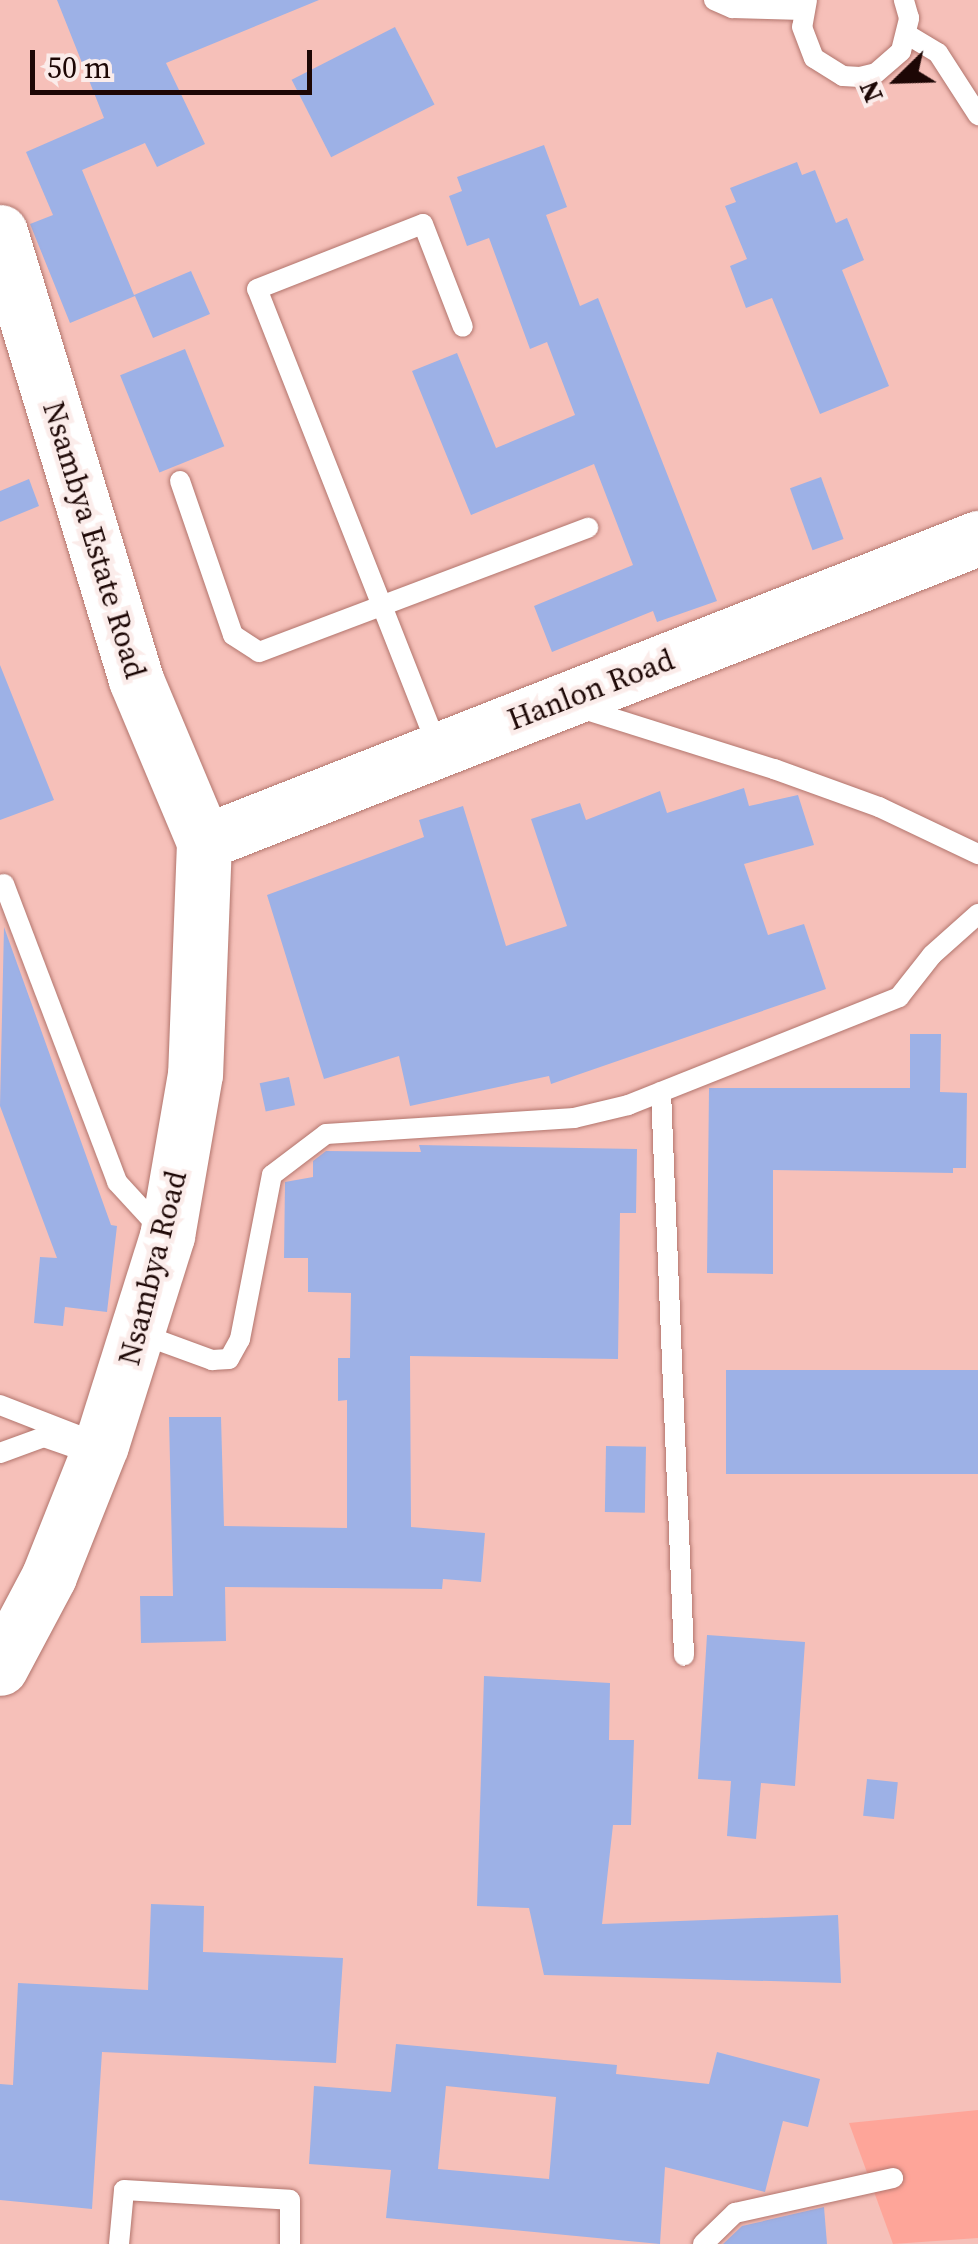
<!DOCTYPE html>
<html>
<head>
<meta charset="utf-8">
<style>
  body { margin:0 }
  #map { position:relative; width:978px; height:2244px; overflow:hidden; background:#f6c0b9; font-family:"Source Serif 4",serif }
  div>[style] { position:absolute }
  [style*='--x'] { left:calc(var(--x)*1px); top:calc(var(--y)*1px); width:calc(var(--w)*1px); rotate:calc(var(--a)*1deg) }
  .green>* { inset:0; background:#fea599 }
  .building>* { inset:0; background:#9db1e6; transform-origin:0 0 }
  .roads { filter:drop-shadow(0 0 2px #b2756d) drop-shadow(0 0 2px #b2756d) }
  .lane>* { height:20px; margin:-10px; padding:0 10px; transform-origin:10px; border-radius:10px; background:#fff }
  .secondary>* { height:55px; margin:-27.5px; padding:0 27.5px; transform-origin:27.5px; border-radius:27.5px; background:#fff }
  span { translate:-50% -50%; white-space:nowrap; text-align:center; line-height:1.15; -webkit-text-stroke:9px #fbecea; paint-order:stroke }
  .street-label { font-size:30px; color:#1d0705 }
  .north { position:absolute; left:848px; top:30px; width:100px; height:100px; -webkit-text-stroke:8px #fbecea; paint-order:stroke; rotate:247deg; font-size:28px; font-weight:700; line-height:40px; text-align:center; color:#1d0705 }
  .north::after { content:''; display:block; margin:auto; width:35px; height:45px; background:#1d0705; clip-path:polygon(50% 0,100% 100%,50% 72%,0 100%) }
  .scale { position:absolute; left:30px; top:50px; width:282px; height:45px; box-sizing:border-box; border:5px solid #1d0705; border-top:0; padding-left:12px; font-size:30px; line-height:35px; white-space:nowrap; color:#1d0705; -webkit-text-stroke:8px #fbecea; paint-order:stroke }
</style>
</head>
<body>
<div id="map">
  <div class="green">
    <i style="clip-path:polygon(978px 2110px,978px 2238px,893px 2244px,849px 2123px)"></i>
  </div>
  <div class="building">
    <i style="clip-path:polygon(57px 0,319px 0,166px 63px,205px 144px,157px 167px,145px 143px,82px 170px,134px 295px,191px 271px,210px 314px,153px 338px,135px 296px,70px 323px,30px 224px,53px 215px,26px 152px,104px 118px)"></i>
    <i style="left:395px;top:27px;width:87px;height:116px;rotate:63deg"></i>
    <i style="clip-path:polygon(544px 145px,567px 207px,546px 215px,580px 306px,598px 298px,717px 601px,657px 622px,653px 611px,552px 652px,534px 606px,633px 565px,594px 464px,471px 515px,412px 371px,457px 353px,496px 448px,575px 415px,547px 342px,530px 349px,489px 238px,467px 246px,449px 196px,462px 191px,457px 177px)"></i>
    <i style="clip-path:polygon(797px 162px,802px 175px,815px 170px,836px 223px,847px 218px,864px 260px,842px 270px,889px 386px,820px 414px,772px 298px,746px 308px,730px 266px,747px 259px,725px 206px,736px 202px,730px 188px)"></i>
    <i style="left:185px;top:349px;width:105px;height:70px;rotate:68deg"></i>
    <i style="left:821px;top:477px;width:66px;height:33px;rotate:70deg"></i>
    <i style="clip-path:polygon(29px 479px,39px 506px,0 522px,0 491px)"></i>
    <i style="clip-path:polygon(0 665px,54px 800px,0 820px)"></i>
    <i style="clip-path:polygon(744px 788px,749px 806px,798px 795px,814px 845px,744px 864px,768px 935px,804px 924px,826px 989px,551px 1084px,549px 1076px,410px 1106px,399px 1056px,324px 1079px,267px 895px,424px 837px,419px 820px,463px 806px,506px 946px,567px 926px,531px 819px,580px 803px,586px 820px,660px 791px,667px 813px)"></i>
    <i style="clip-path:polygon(4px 927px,111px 1225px,117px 1226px,107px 1312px,65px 1307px,63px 1326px,34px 1323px,40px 1257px,57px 1258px,0 1106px)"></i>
    <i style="clip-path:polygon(910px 1034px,941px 1034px,940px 1092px,967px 1093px,966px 1168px,953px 1168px,953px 1173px,773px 1170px,773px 1274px,707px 1273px,709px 1088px,910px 1088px)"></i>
    <i style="left:289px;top:1077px;width:29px;height:30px;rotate:78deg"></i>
    <i style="clip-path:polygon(419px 1145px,637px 1149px,636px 1213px,620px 1213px,618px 1359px,410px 1356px,411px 1527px,485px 1533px,481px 1582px,443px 1579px,442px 1589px,225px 1587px,226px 1641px,141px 1643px,140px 1596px,173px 1596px,169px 1417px,221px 1417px,224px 1526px,347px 1528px,347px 1400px,338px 1401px,338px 1358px,350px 1358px,351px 1293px,308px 1292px,308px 1258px,284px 1258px,285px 1182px,313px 1177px,313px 1161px,326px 1151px,421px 1152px)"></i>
    <i style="left:978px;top:1370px;width:104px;height:252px;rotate:90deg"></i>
    <i style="left:606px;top:1446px;width:40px;height:66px;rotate:1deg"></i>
    <i style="clip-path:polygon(707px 1635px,805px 1642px,795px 1786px,761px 1783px,756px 1839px,727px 1836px,731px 1781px,698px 1779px)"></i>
    <i style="clip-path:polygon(484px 1676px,610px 1683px,609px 1740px,634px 1740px,631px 1825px,613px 1825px,602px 1924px,838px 1915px,841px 1983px,544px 1975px,529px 1908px,477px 1906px)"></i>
    <i style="left:867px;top:1779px;width:31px;height:37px;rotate:6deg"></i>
    <i style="clip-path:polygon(151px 1904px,204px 1906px,203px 1952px,343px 1958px,336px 2063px,102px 2052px,92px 2209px,0 2200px,0 2084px,13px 2085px,18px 1983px,148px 1990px)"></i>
    <i style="clip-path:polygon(evenodd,396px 2044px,617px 2065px,616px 2074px,709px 2084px,717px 2052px,820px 2079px,808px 2127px,783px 2121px,765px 2192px,665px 2167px,660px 2244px,386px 2218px,391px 2170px,309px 2164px,314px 2086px,391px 2092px,396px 2044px,446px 2086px,556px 2097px,549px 2179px,438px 2169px,446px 2086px)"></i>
    <i style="clip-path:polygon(824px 2207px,827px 2244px,723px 2244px,742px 2226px)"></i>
  </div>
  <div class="roads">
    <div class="lane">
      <i style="--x:714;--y:0;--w:20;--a:24"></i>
      <i style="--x:732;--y:8;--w:71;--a:1.6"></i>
      <i style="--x:807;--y:0;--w:27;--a:100"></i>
      <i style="--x:802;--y:27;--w:33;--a:69"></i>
      <i style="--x:814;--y:58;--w:34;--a:32"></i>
      <i style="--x:843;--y:76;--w:17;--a:3"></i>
      <i style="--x:860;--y:77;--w:16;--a:-14"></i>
      <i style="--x:876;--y:73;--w:33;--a:-41"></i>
      <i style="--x:901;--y:51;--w:34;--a:-76"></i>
      <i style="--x:909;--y:18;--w:19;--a:-106"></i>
      <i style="--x:908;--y:35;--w:35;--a:31"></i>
      <i style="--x:938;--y:53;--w:74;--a:57.2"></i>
      <i style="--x:180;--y:481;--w:163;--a:71"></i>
      <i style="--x:233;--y:635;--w:31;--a:33"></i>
      <i style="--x:259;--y:652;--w:352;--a:-20.7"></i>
      <i style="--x:577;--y:707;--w:207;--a:17.5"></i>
      <i style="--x:774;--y:769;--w:112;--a:19.9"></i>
      <i style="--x:879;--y:807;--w:110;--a:25.4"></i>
      <i style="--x:438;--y:748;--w:493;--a:-111.5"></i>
      <i style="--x:257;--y:289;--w:178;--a:-21.4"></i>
      <i style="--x:423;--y:224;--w:110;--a:68.8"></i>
      <i style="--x:4;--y:884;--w:319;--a:69.2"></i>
      <i style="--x:117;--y:1182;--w:67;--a:47.4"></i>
      <i style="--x:661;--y:1092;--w:564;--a:87.66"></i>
      <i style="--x:141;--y:1334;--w:76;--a:20.1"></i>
      <i style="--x:212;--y:1360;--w:17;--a:-3"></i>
      <i style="--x:229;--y:1359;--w:23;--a:-61"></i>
      <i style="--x:240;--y:1339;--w:167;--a:-79"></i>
      <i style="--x:272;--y:1175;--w:68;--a:-37.2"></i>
      <i style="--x:326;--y:1134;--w:249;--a:-3.7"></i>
      <i style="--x:574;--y:1118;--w:56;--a:-13.5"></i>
      <i style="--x:628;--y:1105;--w:292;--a:-21.7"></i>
      <i style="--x:899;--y:997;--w:53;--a:-51.8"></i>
      <i style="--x:932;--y:955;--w:62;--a:-41.7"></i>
      <i style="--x:0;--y:1405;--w:107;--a:21.3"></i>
      <i style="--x:0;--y:1453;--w:47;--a:-20"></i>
      <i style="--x:44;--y:1437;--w:54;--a:19.4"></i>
      <i style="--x:119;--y:2244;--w:54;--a:-84.7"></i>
      <i style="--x:124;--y:2190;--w:166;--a:3.4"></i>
      <i style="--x:290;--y:2200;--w:44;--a:90"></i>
      <i style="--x:703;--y:2244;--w:45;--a:-44.1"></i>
      <i style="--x:735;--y:2213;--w:162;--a:-12.5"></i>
    </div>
    <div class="secondary">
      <i style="--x:0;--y:232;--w:468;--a:73.1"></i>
      <i style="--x:136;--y:680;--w:176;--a:67.2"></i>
      <i style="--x:204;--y:842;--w:232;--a:92.2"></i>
      <i style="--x:195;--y:1074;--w:164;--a:99.8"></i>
      <i style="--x:167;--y:1236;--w:219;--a:107.5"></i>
      <i style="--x:101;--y:1445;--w:141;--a:111.7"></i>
      <i style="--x:49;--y:1576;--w:104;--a:118"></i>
      <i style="--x:204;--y:842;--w:832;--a:-21.44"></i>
    </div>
  </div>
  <div class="street-label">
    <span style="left:94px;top:540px;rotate:73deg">Nsambya Estate Road</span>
    <span style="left:591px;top:690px;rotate:-21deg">Hanlon Road</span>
    <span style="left:153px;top:1268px;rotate:-76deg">Nsambya Road</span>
  </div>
  <div class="north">N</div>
  <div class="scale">50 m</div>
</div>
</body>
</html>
